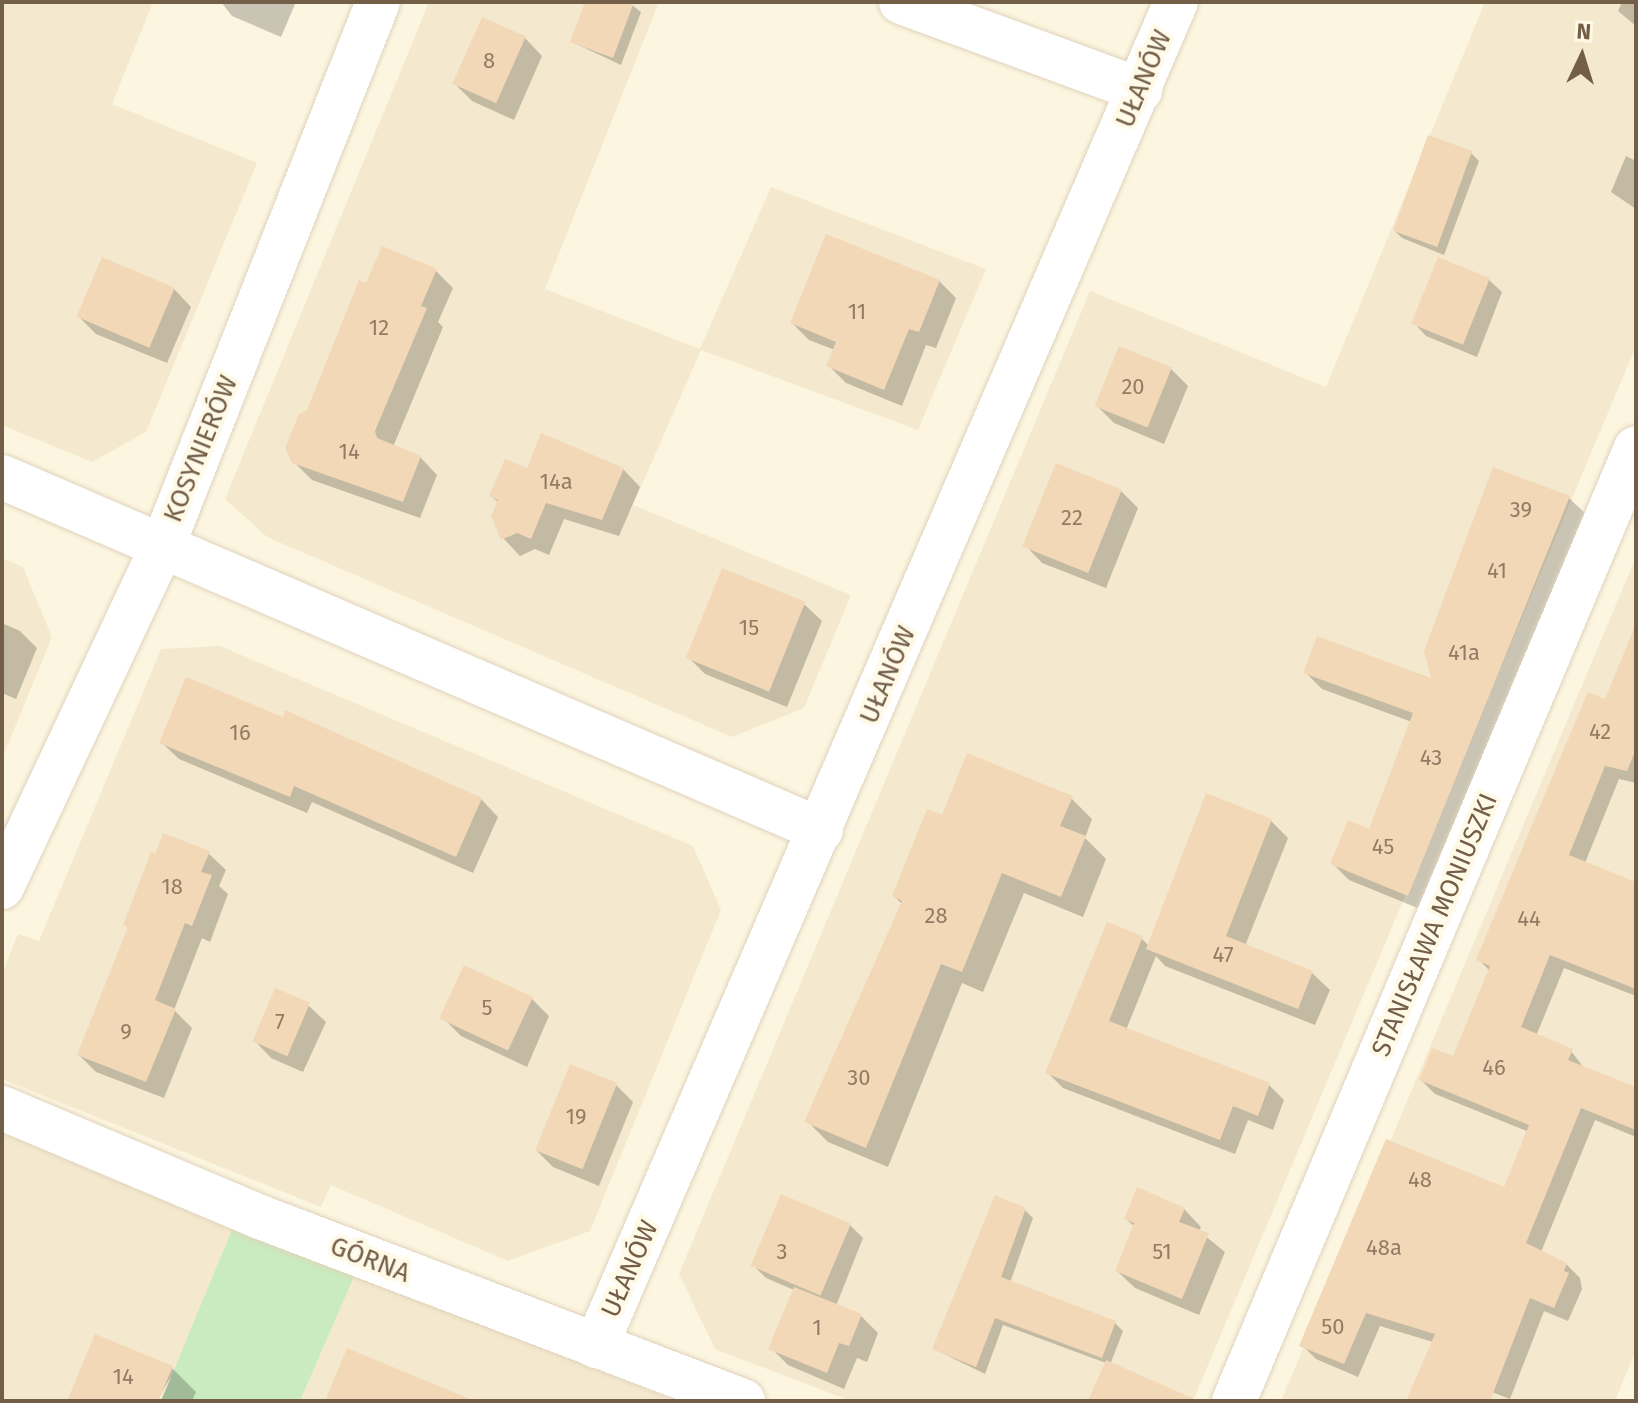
<!DOCTYPE html>
<html>
<head>
<meta charset="utf-8">
<style>
  body { margin:0 }
  #map { position:relative; width:1638px; height:1403px; overflow:hidden; background:#fcf6e0; font-family:"Fira Sans",sans-serif }
  div>[style] { position:absolute }
  [style*='--x'] { left:calc(var(--x)*1px); top:calc(var(--y)*1px); width:calc(var(--w)*1px); rotate:calc(var(--a)*1deg) }
  .residential>* { inset:0; background:#f4e9ce }
  .green>* { inset:0; background:#caeabf }
  .shadow>* { inset:0; background:#0003 }
  .building>* { inset:0; background:#f2d8b7; transform-origin:0 0 }
  .roads { filter:drop-shadow(0 0 2px #e0d3bc) drop-shadow(0 0 2px #e0d3bc) }
  .minor>* { height:44px; margin:-22px; padding:0 22px; transform-origin:22px; border-radius:22px; background:#fff }
  span { translate:-50% -50%; white-space:nowrap; text-align:center; line-height:1.15; -webkit-text-stroke:8px #fff9e7; paint-order:stroke }
  .number-label { font-size:22px; color:#937c63 }
  .number-label span { -webkit-text-stroke-width:0 }
  .street-label { font-size:26px; color:#735e47 }
  .frame { position:absolute; inset:0; border:4px solid #735e47; pointer-events:none }
  .north { position:absolute; left:1542px; top:16px; width:80px; height:80px; -webkit-text-stroke:6px #fff9e7; paint-order:stroke; rotate:4deg; font-size:22px; font-weight:700; line-height:32px; text-align:center; color:#735e47 }
  .north::after { content:''; display:block; margin:auto; width:28px; height:36px; background:#735e47; clip-path:polygon(50% 0,100% 100%,50% 72%,0 100%) }
</style>
</head>
<body>
<div id="map">
  <div class="residential">
    <i style="clip-path:polygon(2px 2px,153px 2px,112px 104px,257px 163px,146px 432px,92px 462px,2px 425px)"></i>
    <i style="clip-path:polygon(429px 2px,659px 2px,545px 289px,700px 349px,771px 187px,986px 269px,918px 430px,701px 350px,633px 505px,851px 595px,804px 708px,732px 737px,267px 537px,225px 499px)"></i>
    <i style="clip-path:polygon(1485px 2px,1636px 2px,1636px 346px,1193px 1401px,851px 1401px,715px 1349px,679px 1274px,1090px 291px,1326px 387px)"></i>
    <i style="clip-path:polygon(1636px 557px,1636px 1350px,1615px 1401px,1281px 1401px)"></i>
    <i style="clip-path:polygon(2px 558px,23px 567px,52px 637px,2px 759px)"></i>
    <i style="clip-path:polygon(220px 646px,693px 846px,721px 910px,590px 1231px,508px 1261px,331px 1185px,321px 1207px,2px 1079px,2px 974px,18px 934px,39px 941px,161px 649px)"></i>
    <i style="clip-path:polygon(2px 1133px,233px 1227px,161px 1401px,2px 1401px)"></i>
    <i style="clip-path:polygon(356px 1272px,675px 1401px,300px 1401px)"></i>
  </div>
  <div class="green">
    <i style="clip-path:polygon(233px 1227px,356px 1272px,300px 1401px,161px 1401px)"></i>
  </div>
  <div class="shadow">
    <i style="clip-path:polygon(221px 2px,296px 2px,281px 37px,232px 16px)"></i>
    <i style="clip-path:polygon(587px 2px,628px 2px,641px 12px,621px 65px,572px 42px)"></i>
    <i style="clip-path:polygon(1622px 2px,1636px 2px,1636px 26px,1618px 11px)"></i>
    <i style="clip-path:polygon(525px 38px,542px 56px,514px 120px,472px 101px,455px 84px)"></i>
    <i style="clip-path:polygon(1471px 153px,1479px 161px,1444px 255px,1402px 238px,1394px 230px)"></i>
    <i style="clip-path:polygon(1626px 156px,1636px 161px,1636px 209px,1611px 192px)"></i>
    <i style="clip-path:polygon(1439px 260px,1489px 280px,1502px 292px,1477px 357px,1426px 336px,1414px 323px)"></i>
    <i style="clip-path:polygon(436px 271px,453px 288px,438px 322px,443px 327px,393px 447px,420px 457px,437px 475px,420px 518px,312px 480px,294px 462px,309px 411px,367px 285px)"></i>
    <i style="clip-path:polygon(939px 281px,956px 298px,936px 348px,926px 345px,902px 406px,846px 383px,828px 365px,835px 350px,809px 340px,792px 323px)"></i>
    <i style="clip-path:polygon(174px 289px,191px 307px,167px 363px,96px 334px,79px 317px)"></i>
    <i style="clip-path:polygon(1171px 369px,1188px 386px,1164px 444px,1114px 423px,1097px 406px)"></i>
    <i style="clip-path:polygon(623px 469px,640px 487px,619px 536px,564px 519px,549px 555px,535px 549px,520px 556px,503px 538px,499px 503px,491px 496px,528px 470px)"></i>
    <i style="clip-path:polygon(1121px 491px,1138px 508px,1106px 588px,1042px 563px,1025px 545px)"></i>
    <i style="clip-path:polygon(1569px 498px,1586px 514px,1425px 911px,1349px 880px,1332px 863px,1370px 831px,1412px 722px,1322px 689px,1306px 673px,1433px 681px)"></i>
    <i style="clip-path:polygon(723px 571px,804px 604px,822px 621px,787px 707px,705px 674px,688px 657px)"></i>
    <i style="clip-path:polygon(2px 623px,20px 631px,37px 648px,16px 699px,2px 693px)"></i>
    <i style="clip-path:polygon(1636px 630px,1636px 783px,1619px 779px,1585px 863px,1636px 883px,1636px 996px,1564px 968px,1536px 1036px,1571px 1051px,1584px 1068px,1636px 1089px,1636px 1137px,1595px 1120px,1541px 1252px,1566px 1264px,1580px 1278px,1582px 1289px,1568px 1321px,1544px 1311px,1510px 1399px,1484px 1389px,1480px 1401px,1409px 1401px,1433px 1342px,1380px 1326px,1358px 1377px,1316px 1359px,1302px 1345px,1505px 1190px,1529px 1132px,1435px 1094px,1421px 1080px,1454px 1058px,1490px 971px,1479px 960px,1606px 702px)"></i>
    <i style="clip-path:polygon(161px 742px,481px 799px,498px 817px,473px 873px,312px 802px,307px 813px,179px 759px)"></i>
    <i style="clip-path:polygon(1071px 798px,1092px 819px,1085px 838px,1106px 859px,1083px 917px,1024px 893px,983px 992px,962px 983px,888px 1167px,828px 1142px,807px 1121px,902px 904px,894px 896px,943px 818px)"></i>
    <i style="clip-path:polygon(1271px 821px,1288px 838px,1245px 946px,1312px 973px,1330px 990px,1315px 1025px,1165px 966px,1156px 956px,1126px 1030px,1269px 1085px,1284px 1100px,1273px 1130px,1248px 1120px,1235px 1154px,1063px 1088px,1048px 1073px,1141px 938px,1149px 946px)"></i>
    <i style="clip-path:polygon(208px 853px,226px 870px,219px 886px,228px 894px,210px 942px,202px 938px,174px 1010px,192px 1028px,164px 1098px,96px 1072px,79px 1055px,129px 929px,125px 924px)"></i>
    <i style="clip-path:polygon(531px 998px,549px 1016px,527px 1067px,461px 1036px,444px 1019px)"></i>
    <i style="clip-path:polygon(308px 1005px,326px 1022px,303px 1072px,271px 1058px,254px 1040px)"></i>
    <i style="clip-path:polygon(571px 1066px,616px 1085px,633px 1102px,599px 1186px,553px 1167px,536px 1150px)"></i>
    <i style="clip-path:polygon(1184px 1209px,1201px 1227px,1199px 1231px,1225px 1252px,1199px 1315px,1135px 1288px,1117px 1271px,1135px 1227px,1126px 1219px)"></i>
    <i style="clip-path:polygon(1025px 1210px,1033px 1218px,1010px 1283px,1115px 1323px,1123px 1331px,1110px 1365px,1176px 1401px,1090px 1401px,1106px 1363px,1003px 1325px,985px 1374px,934px 1349px)"></i>
    <i style="clip-path:polygon(850px 1225px,863px 1238px,836px 1306px,861px 1316px,878px 1333px,867px 1362px,857px 1358px,844px 1389px,788px 1365px,771px 1348px,794px 1290px,766px 1278px,753px 1265px)"></i>
    <i style="clip-path:polygon(172px 1368px,196px 1392px,192px 1401px,161px 1401px,171px 1377px,156px 1401px,69px 1401px)"></i>
  </div>
  <div class="building">
    <i style="clip-path:polygon(585px 2px,634px 2px,613px 58px,570px 42px)"></i>
    <i style="left:482px;top:17px;width:48px;height:73px;rotate:24deg"></i>
    <i style="left:1428px;top:135px;width:47px;height:102px;rotate:20deg"></i>
    <i style="clip-path:polygon(826px 234px,940px 280px,919px 332px,909px 329px,884px 390px,826px 366px,836px 342px,790px 323px)"></i>
    <i style="clip-path:polygon(382px 246px,437px 269px,421px 306px,427px 308px,375px 431px,377px 438px,421px 456px,403px 502px,292px 463px,285px 448px,299px 414px,307px 410px,359px 280px,366px 283px)"></i>
    <i style="left:102px;top:257px;width:79px;height:65px;rotate:23deg"></i>
    <i style="left:1438px;top:257px;width:56px;height:72px;rotate:22deg"></i>
    <i style="left:1119px;top:346px;width:57px;height:65px;rotate:22deg"></i>
    <i style="clip-path:polygon(541px 433px,624px 468px,602px 520px,546px 503px,531px 539px,517px 533px,501px 540px,491px 516px,498px 500px,489px 496px,505px 459px,527px 468px)"></i>
    <i style="left:1056px;top:463px;width:71px;height:90px;rotate:22deg"></i>
    <i style="clip-path:polygon(1493px 467px,1570px 496px,1408px 896px,1330px 864px,1348px 820px,1369px 829px,1413px 713px,1303px 673px,1317px 636px,1431px 678px,1424px 651px)"></i>
    <i style="left:722px;top:568px;width:90px;height:97px;rotate:22deg"></i>
    <i style="clip-path:polygon(1635px 626px,1636px 749px,1627px 771px,1605px 766px,1569px 855px,1636px 882px,1636px 989px,1550px 955px,1521px 1027px,1573px 1049px,1568px 1060px,1636px 1087px,1636px 1130px,1581px 1108px,1526px 1243px,1567px 1263px,1564px 1271px,1569px 1273px,1554px 1308px,1530px 1298px,1490px 1401px,1406px 1401px,1435px 1334px,1366px 1313px,1344px 1364px,1299px 1346px,1386px 1139px,1504px 1187px,1529px 1125px,1419px 1080px,1432px 1048px,1453px 1056px,1490px 966px,1476px 960px,1560px 758px,1588px 692px,1605px 699px)"></i>
    <i style="clip-path:polygon(186px 677px,283px 717px,285px 710px,482px 798px,456px 857px,294px 786px,290px 797px,159px 743px)"></i>
    <i style="clip-path:polygon(967px 753px,1073px 796px,1060px 826px,1086px 836px,1061px 897px,1002px 873px,962px 972px,941px 964px,866px 1148px,804px 1122px,902px 901px,892px 896px,927px 809px,942px 815px)"></i>
    <i style="clip-path:polygon(1206px 793px,1272px 819px,1226px 936px,1313px 971px,1298px 1009px,1146px 949px)"></i>
    <i style="clip-path:polygon(163px 833px,210px 851px,201px 872px,212px 875px,192px 926px,185px 923px,155px 1000px,176px 1009px,146px 1082px,77px 1055px,128px 927px,123px 925px,151px 852px,155px 854px)"></i>
    <i style="clip-path:polygon(1107px 922px,1143px 936px,1109px 1021px,1270px 1083px,1258px 1116px,1233px 1106px,1220px 1140px,1045px 1073px)"></i>
    <i style="left:464px;top:965px;width:76px;height:59px;rotate:25deg"></i>
    <i style="left:275px;top:988px;width:38px;height:58px;rotate:23deg"></i>
    <i style="left:570px;top:1064px;width:51px;height:93px;rotate:22deg"></i>
    <i style="clip-path:polygon(1137px 1187px,1185px 1208px,1179px 1222px,1209px 1233px,1182px 1299px,1115px 1271px,1134px 1223px,1124px 1219px)"></i>
    <i style="left:781px;top:1194px;width:76px;height:78px;rotate:23deg"></i>
    <i style="clip-path:polygon(995px 1195px,1026px 1208px,1001px 1277px,1116px 1321px,1102px 1358px,995px 1318px,976px 1367px,932px 1349px)"></i>
    <i style="clip-path:polygon(794px 1287px,862px 1314px,849px 1346px,839px 1343px,827px 1373px,768px 1349px)"></i>
    <i style="clip-path:polygon(95px 1334px,173px 1366px,158px 1401px,67px 1401px)"></i>
    <i style="clip-path:polygon(347px 1348px,472px 1400px,472px 1401px,325px 1401px)"></i>
    <i style="clip-path:polygon(1106px 1360px,1199px 1401px,1088px 1401px)"></i>
  </div>
  <div class="roads">
    <div class="minor">
      <i style="--x:901;--y:2;--w:255;--a:20.2"></i>
      <i style="--x:2;--y:477;--w:892;--a:23.32"></i>
      <i style="--x:2;--y:887;--w:378;--a:-64.8"></i>
      <i style="--x:163;--y:545;--w:584;--a:-68.4"></i>
      <i style="--x:2;--y:1108;--w:280;--a:22.9"></i>
      <i style="--x:260;--y:1217;--w:517;--a:20.85"></i>
      <i style="--x:596;--y:1346;--w:1464;--a:-66.66"></i>
      <i style="--x:1234;--y:1401;--w:1034;--a:-67.13"></i>
    </div>
  </div>
  <div class="number-label">
    <span style="left:489px;top:61px">8</span>
    <span style="left:857px;top:312px">11</span>
    <span style="left:379px;top:328px">12</span>
    <span style="left:1133px;top:387px">20</span>
    <span style="left:349px;top:452px">14</span>
    <span style="left:556px;top:482px">14a</span>
    <span style="left:1521px;top:510px">39</span>
    <span style="left:1072px;top:518px">22</span>
    <span style="left:1497px;top:571px">41</span>
    <span style="left:749px;top:628px">15</span>
    <span style="left:1464px;top:653px">41a</span>
    <span style="left:1600px;top:732px">42</span>
    <span style="left:240px;top:733px">16</span>
    <span style="left:1431px;top:758px">43</span>
    <span style="left:1383px;top:847px">45</span>
    <span style="left:172px;top:887px">18</span>
    <span style="left:936px;top:916px">28</span>
    <span style="left:1529px;top:919px">44</span>
    <span style="left:1223px;top:955px">47</span>
    <span style="left:487px;top:1008px">5</span>
    <span style="left:280px;top:1022px">7</span>
    <span style="left:126px;top:1032px">9</span>
    <span style="left:1494px;top:1068px">46</span>
    <span style="left:859px;top:1078px">30</span>
    <span style="left:576px;top:1117px">19</span>
    <span style="left:1420px;top:1180px">48</span>
    <span style="left:1384px;top:1248px">48a</span>
    <span style="left:782px;top:1252px">3</span>
    <span style="left:1162px;top:1252px">51</span>
    <span style="left:1333px;top:1327px">50</span>
    <span style="left:817px;top:1328px">1</span>
    <span style="left:123px;top:1377px">14</span>
  </div>
  <div class="street-label">
    <span style="left:1144px;top:79px;rotate:-67deg">UŁANÓW</span>
    <span style="left:201px;top:449px;rotate:-68deg">KOSYNIERÓW</span>
    <span style="left:888px;top:675px;rotate:-67deg">UŁANÓW</span>
    <span style="left:1435px;top:925px;rotate:-67deg">STANISŁAWA MONIUSZKI</span>
    <span style="left:370px;top:1260px;rotate:21deg">GÓRNA</span>
    <span style="left:630px;top:1269px;rotate:-66deg">UŁANÓW</span>
  </div>
  <div class="frame"></div>
  <div class="north">N</div>
</div>
</body>
</html>
